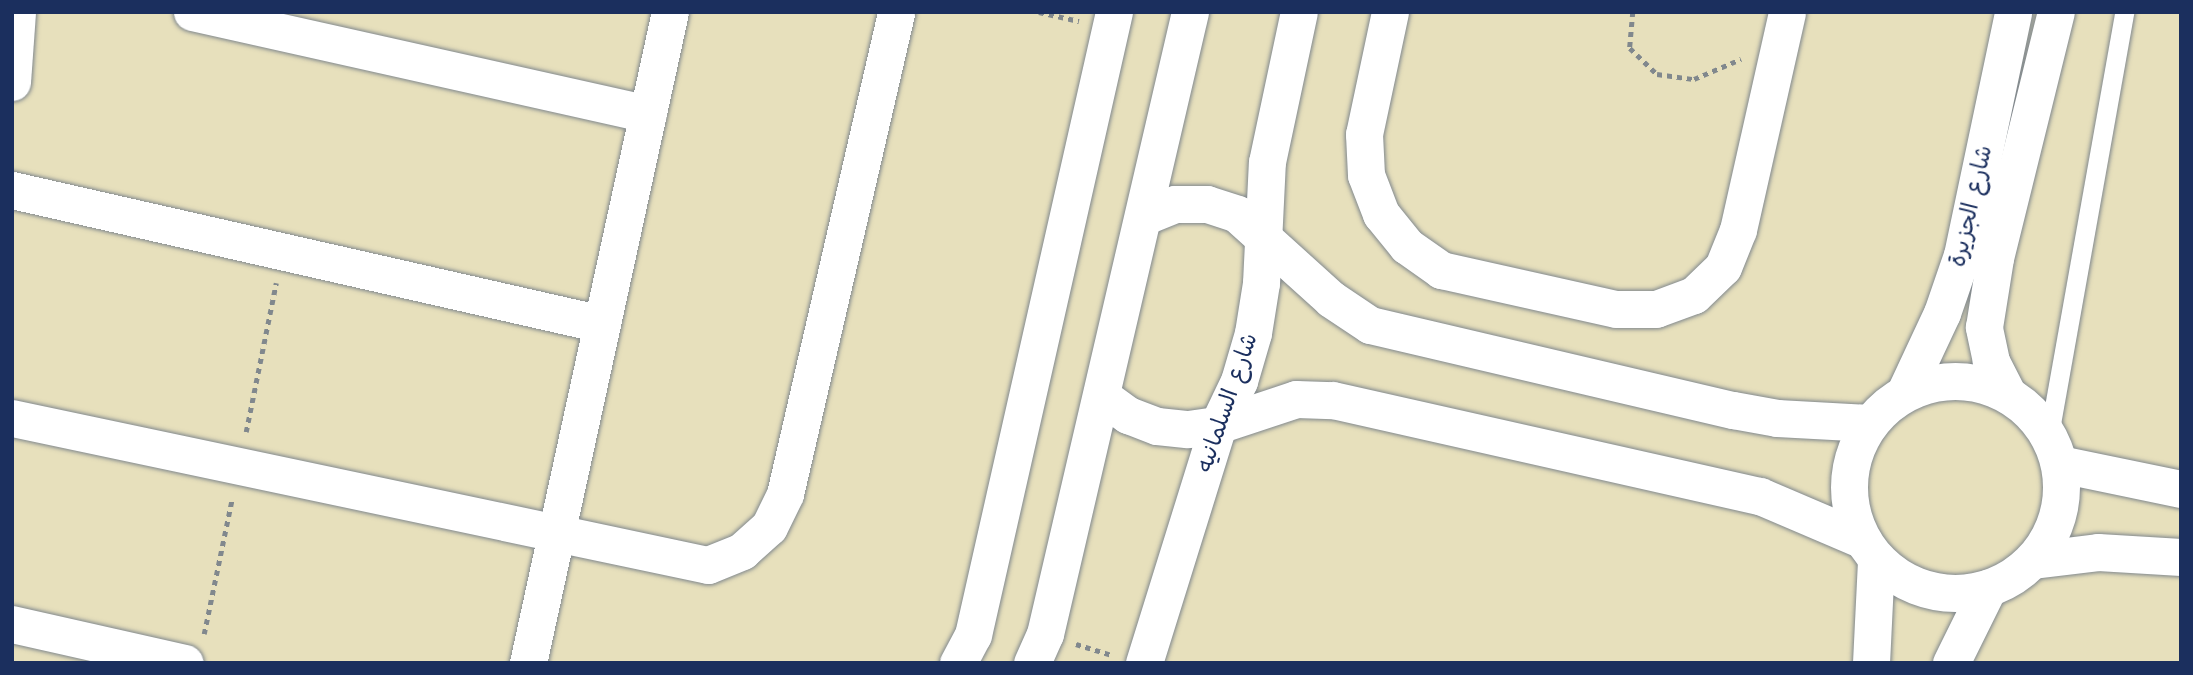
<!DOCTYPE html>
<html>
<head>
<meta charset="utf-8">
<style>
  body { margin:0 }
  #map { position:relative; width:2193px; height:675px; overflow:hidden; background:#e7e0bc; font-family:"Architects Daughter","Playpen Sans Arabic",sans-serif }
  div>[style] { position:absolute }
  [style*='--x'] { left:calc(var(--x)*1px); top:calc(var(--y)*1px); width:calc(var(--w)*1px); rotate:calc(var(--a)*1deg) }
  .path>* { height:4.5px; margin-top:-2.25px; transform-origin:0; background:repeating-linear-gradient(90deg,#81888d 0 5px,transparent 0 10px) }
  .roads { filter:drop-shadow(0 0 2px #81888d) drop-shadow(0 0 2px #81888d) }
  .lane>* { height:19px; margin:-9.5px; padding:0 9.5px; transform-origin:9.5px; border-radius:9.5px; background:#fff }
  .street>* { height:37px; margin:-18.5px; padding:0 18.5px; transform-origin:18.5px; border-radius:18.5px; background:#fff }
  .street>.ring { margin:-18.5px; padding:0; box-sizing:content-box; background:none; border:37px solid #fff; border-radius:50% }
  span { translate:-50% -50%; white-space:nowrap; text-align:center; line-height:1.15; -webkit-text-stroke:6px #fff; paint-order:stroke }
  .street-label { font-size:23px; color:#1b2f5e }
  .frame { position:absolute; inset:0; border:14px solid #1b2f5e; pointer-events:none }
</style>
</head>
<body>
<div id="map">
  <div class="path">
    <i style="--x:1039;--y:12;--w:41;--a:12.7"></i>
    <i style="--x:1633;--y:12;--w:36;--a:95"></i>
    <i style="--x:1630;--y:48;--w:37;--a:44"></i>
    <i style="--x:1657;--y:74;--w:37;--a:8"></i>
    <i style="--x:1694;--y:79;--w:51;--a:-23.1"></i>
    <i style="--x:246;--y:432;--w:152;--a:-78.6"></i>
    <i style="--x:204;--y:634;--w:138;--a:-78.3"></i>
    <i style="--x:1076;--y:644;--w:37;--a:17"></i>
  </div>
  <div class="roads">
    <div class="lane">
      <i style="--x:2049;--y:435;--w:430;--a:-79.9"></i>
    </div>
    <div class="street">
      <i style="--x:192;--y:12;--w:467;--a:12.6"></i>
      <i style="--x:1390;--y:12;--w:125;--a:102"></i>
      <i style="--x:1364;--y:134;--w:41;--a:87.2"></i>
      <i style="--x:1366;--y:175;--w:42;--a:69"></i>
      <i style="--x:1381;--y:214;--w:41;--a:50.9"></i>
      <i style="--x:1407;--y:246;--w:42;--a:35.2"></i>
      <i style="--x:1441;--y:270;--w:179;--a:12.6"></i>
      <i style="--x:1616;--y:309;--w:40;--a:0"></i>
      <i style="--x:1656;--y:309;--w:40;--a:-20.2"></i>
      <i style="--x:1694;--y:295;--w:40;--a:-44"></i>
      <i style="--x:1723;--y:267;--w:40;--a:-68"></i>
      <i style="--x:1738;--y:230;--w:223;--a:-77.3"></i>
      <i style="--x:12;--y:82;--w:70;--a:-85.9"></i>
      <i style="--x:12;--y:190;--w:605;--a:12.8"></i>
      <i style="--x:1145;--y:216;--w:32;--a:-22"></i>
      <i style="--x:1175;--y:204;--w:32;--a:0"></i>
      <i style="--x:1207;--y:204;--w:32;--a:18"></i>
      <i style="--x:1237;--y:214;--w:127;--a:42.1"></i>
      <i style="--x:1331;--y:299;--w:47;--a:33.7"></i>
      <i style="--x:1370;--y:325;--w:373;--a:13.2"></i>
      <i style="--x:1733;--y:410;--w:45;--a:10.3"></i>
      <i style="--x:1777;--y:418;--w:92;--a:3.1"></i>
      <i class="ring" style="left:1849px;top:381px;width:175px;height:175px"></i>
      <i style="--x:1905;--y:392;--w:87;--a:-64.9"></i>
      <i style="--x:1942;--y:313;--w:61;--a:-71"></i>
      <i style="--x:1962;--y:255;--w:248;--a:-78.1"></i>
      <i style="--x:2007;--y:393;--w:36;--a:-117"></i>
      <i style="--x:1991;--y:361;--w:35;--a:-102"></i>
      <i style="--x:1984;--y:327;--w:70;--a:-80.9"></i>
      <i style="--x:1995;--y:258;--w:253;--a:-76.1"></i>
      <i style="--x:1103;--y:397;--w:31;--a:36"></i>
      <i style="--x:1128;--y:415;--w:31;--a:21"></i>
      <i style="--x:1157;--y:426;--w:31;--a:6"></i>
      <i style="--x:1188;--y:429;--w:30;--a:-8"></i>
      <i style="--x:1218;--y:425;--w:82;--a:-18.4"></i>
      <i style="--x:1296;--y:399;--w:37;--a:2"></i>
      <i style="--x:1333;--y:400;--w:438;--a:12.7"></i>
      <i style="--x:1760;--y:496;--w:110;--a:23.1"></i>
      <i style="--x:12;--y:418;--w:711;--a:11.93"></i>
      <i style="--x:708;--y:565;--w:37;--a:-22"></i>
      <i style="--x:742;--y:551;--w:36;--a:-42"></i>
      <i style="--x:769;--y:527;--w:37;--a:-64"></i>
      <i style="--x:785;--y:494;--w:495;--a:-77"></i>
      <i style="--x:2060;--y:464;--w:124;--a:11.7"></i>
      <i style="--x:2033;--y:560;--w:65;--a:-7"></i>
      <i style="--x:2098;--y:552;--w:83;--a:3.4"></i>
      <i style="--x:12;--y:624;--w:177;--a:12.7"></i>
      <i style="--x:528;--y:663;--w:666;--a:-77.7"></i>
      <i style="--x:958;--y:663;--w:32;--a:-62"></i>
      <i style="--x:973;--y:635;--w:639;--a:-77.25"></i>
      <i style="--x:1032;--y:663;--w:32;--a:-66"></i>
      <i style="--x:1045;--y:634;--w:639;--a:-76.88"></i>
      <i style="--x:1144;--y:663;--w:249;--a:-72.7"></i>
      <i style="--x:1218;--y:425;--w:49;--a:-64.5"></i>
      <i style="--x:1239;--y:381;--w:50;--a:-73.7"></i>
      <i style="--x:1253;--y:333;--w:51;--a:-80.9"></i>
      <i style="--x:1261;--y:283;--w:121;--a:-87.2"></i>
      <i style="--x:1267;--y:162;--w:153;--a:-78"></i>
      <i style="--x:1871;--y:663;--w:104;--a:-87.2"></i>
      <i style="--x:1951;--y:663;--w:84;--a:-63.7"></i>
    </div>
  </div>
  <div class="street-label">
    <span style="left:1971px;top:206px;rotate:-77deg">شارع الجزيرة</span>
    <span style="left:1227px;top:403px;rotate:-71deg">شارع السلمانيه</span>
  </div>
  <div class="frame"></div>
</div>
</body>
</html>
